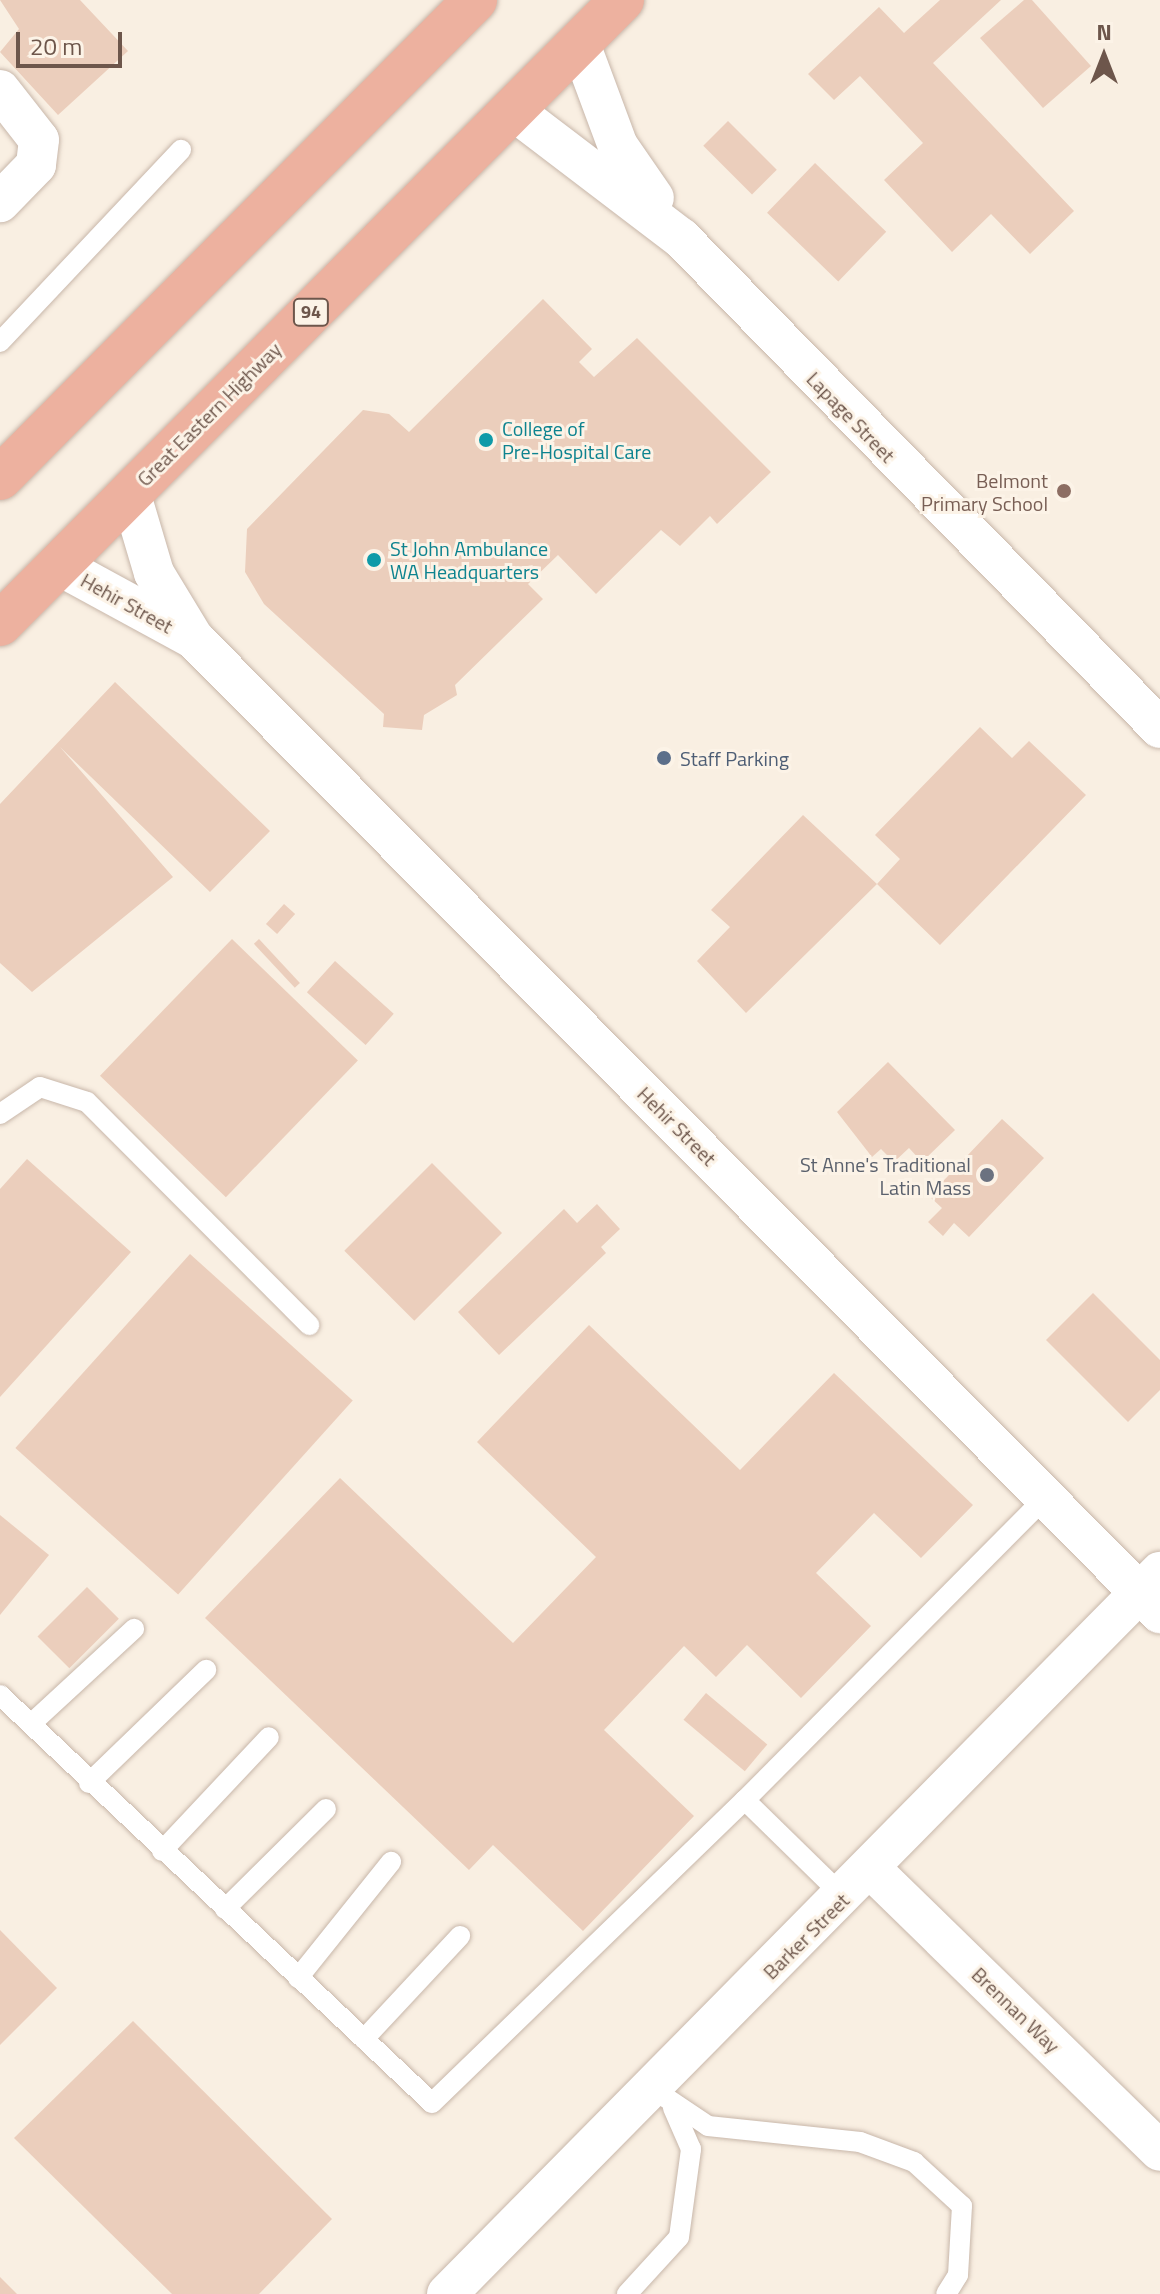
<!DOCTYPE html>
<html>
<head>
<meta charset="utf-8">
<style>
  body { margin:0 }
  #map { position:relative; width:1160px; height:2294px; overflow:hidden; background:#f9efe2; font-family:"Titillium Web",sans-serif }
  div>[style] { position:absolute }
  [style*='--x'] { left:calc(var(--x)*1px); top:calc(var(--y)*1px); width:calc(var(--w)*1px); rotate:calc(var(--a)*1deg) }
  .building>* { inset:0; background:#ebcebc; transform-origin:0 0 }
  .roads { filter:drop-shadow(0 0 2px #c8b7aa) drop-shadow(0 0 2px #c8b7aa) }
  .lane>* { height:20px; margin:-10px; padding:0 10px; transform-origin:10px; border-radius:10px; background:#fff }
  .street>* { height:40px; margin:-20px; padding:0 20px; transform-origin:20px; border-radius:20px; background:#fff }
  .highway>* { height:44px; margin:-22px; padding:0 22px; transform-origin:22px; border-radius:22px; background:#edb19f }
  .dots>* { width:22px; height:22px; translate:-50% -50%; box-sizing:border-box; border:4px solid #fcf3e7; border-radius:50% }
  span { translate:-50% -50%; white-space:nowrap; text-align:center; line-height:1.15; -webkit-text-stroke:6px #fcf3e7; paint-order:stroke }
  .shield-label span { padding:2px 6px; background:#fcf3e7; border:2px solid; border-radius:6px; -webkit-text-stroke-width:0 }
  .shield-label { font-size:18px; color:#6d564b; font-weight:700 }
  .street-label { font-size:20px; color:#6d564b }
  .culture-label { font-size:20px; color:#0d838f }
  .left { translate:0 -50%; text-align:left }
  .education-label { font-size:20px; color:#785e54 }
  .right { translate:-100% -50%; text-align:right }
  .service-label { font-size:20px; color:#4e5e75 }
  .worship-label { font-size:20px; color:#5b616d }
  .north { position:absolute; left:1064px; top:16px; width:80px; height:80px; -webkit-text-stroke:6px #fcf3e7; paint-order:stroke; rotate:0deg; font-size:22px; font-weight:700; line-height:32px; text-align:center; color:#6d564b }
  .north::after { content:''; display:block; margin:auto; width:28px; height:36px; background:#6d564b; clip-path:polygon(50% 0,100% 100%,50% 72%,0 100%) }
  .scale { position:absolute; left:16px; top:32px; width:106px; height:36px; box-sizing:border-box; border:4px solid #6d564b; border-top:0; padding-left:10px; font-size:24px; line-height:28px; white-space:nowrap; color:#6d564b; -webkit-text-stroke:6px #fcf3e7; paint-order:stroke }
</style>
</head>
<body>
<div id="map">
  <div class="building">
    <i style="clip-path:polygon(0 0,80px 0,128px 51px,58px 115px,0 52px,19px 29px)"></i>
    <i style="clip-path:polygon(940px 0,1001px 0,933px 63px,1074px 211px,1030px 254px,991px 214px,952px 252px,884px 180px,923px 143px,860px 76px,834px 100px,808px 74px,879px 7px,904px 33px)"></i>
    <i style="clip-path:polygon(1024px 0,1032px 0,1091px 66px,1043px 108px,980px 38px)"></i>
    <i style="left:728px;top:121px;width:69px;height:35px;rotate:45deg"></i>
    <i style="left:815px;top:163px;width:99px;height:69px;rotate:44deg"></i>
    <i style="clip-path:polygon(543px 299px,592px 349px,579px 362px,594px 377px,637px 338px,771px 472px,717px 524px,710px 516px,680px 546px,661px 530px,596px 594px,558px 555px,528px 584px,543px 599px,455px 685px,457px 695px,424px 715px,422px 730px,383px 727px,384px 714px,264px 604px,245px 572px,247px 529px,363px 410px,389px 414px,409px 432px)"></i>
    <i style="clip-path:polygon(115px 682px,270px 831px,210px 892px,60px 747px,173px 877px,32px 992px,0 963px,0 804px)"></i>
    <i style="clip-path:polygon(980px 727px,1012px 758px,1029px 741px,1086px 795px,940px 945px,877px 884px,900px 859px,875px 835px)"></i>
    <i style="clip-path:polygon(803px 815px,877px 884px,746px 1013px,697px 961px,730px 927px,711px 910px)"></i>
    <i style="left:284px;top:904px;width:15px;height:27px;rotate:42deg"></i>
    <i style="left:232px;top:939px;width:175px;height:190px;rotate:44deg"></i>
    <i style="left:259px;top:939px;width:60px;height:7px;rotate:47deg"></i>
    <i style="left:335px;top:961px;width:79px;height:42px;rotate:42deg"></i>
    <i style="clip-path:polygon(888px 1062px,955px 1130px,922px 1162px,909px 1148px,894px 1162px,881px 1149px,872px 1157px,837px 1112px)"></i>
    <i style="clip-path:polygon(1002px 1119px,1044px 1158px,969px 1237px,954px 1223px,943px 1236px,928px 1222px,942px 1208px,929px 1196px)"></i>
    <i style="clip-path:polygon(27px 1159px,131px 1252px,0 1397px,0 1189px)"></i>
    <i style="left:432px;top:1163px;width:99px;height:124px;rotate:45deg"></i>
    <i style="clip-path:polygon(597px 1204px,620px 1229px,601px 1247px,606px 1253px,499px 1355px,458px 1312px,564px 1209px,577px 1223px)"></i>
    <i style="left:190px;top:1254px;width:219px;height:261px;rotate:42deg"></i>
    <i style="clip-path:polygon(1093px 1293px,1160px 1360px,1160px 1390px,1128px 1422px,1046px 1340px)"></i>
    <i style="clip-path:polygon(589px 1325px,740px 1470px,834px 1373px,973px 1505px,921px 1558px,874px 1513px,816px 1573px,871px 1626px,801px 1698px,747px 1645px,716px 1677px,684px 1646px,604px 1730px,694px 1816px,583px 1931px,493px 1845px,469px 1870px,205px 1618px,340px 1478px,513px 1643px,596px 1557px,477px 1442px)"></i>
    <i style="clip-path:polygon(0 1515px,49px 1555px,0 1615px)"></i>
    <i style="left:87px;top:1587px;width:45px;height:70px;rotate:45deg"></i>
    <i style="left:706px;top:1693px;width:80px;height:35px;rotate:40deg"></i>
    <i style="clip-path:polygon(0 1930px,57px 1988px,0 2045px)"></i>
    <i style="clip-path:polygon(133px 2021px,332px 2219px,259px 2294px,172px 2294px,14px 2138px)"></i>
    <i style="clip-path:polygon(0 2277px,17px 2294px,0 2294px)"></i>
  </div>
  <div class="roads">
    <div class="lane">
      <i style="--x:0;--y:342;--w:264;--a:-46.7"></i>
      <i style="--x:0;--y:1114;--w:48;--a:-34"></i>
      <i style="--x:40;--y:1087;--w:49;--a:17.7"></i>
      <i style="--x:87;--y:1102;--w:315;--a:45.1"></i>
      <i style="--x:0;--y:1695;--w:594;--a:43.36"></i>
      <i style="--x:432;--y:2103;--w:436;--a:-44.1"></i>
      <i style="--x:32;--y:1723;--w:139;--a:-42.7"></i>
      <i style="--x:89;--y:1783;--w:163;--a:-44"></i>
      <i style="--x:162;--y:1851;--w:156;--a:-46.8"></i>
      <i style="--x:845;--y:1898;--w:140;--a:-135.6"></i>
      <i style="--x:745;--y:1800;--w:426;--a:-45.2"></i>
      <i style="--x:225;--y:1909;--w:142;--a:-44.7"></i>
      <i style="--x:298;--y:1978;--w:149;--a:-51.3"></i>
      <i style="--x:364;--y:2039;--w:141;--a:-47"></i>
      <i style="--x:653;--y:2089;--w:66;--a:33.9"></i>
      <i style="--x:708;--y:2126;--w:153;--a:6"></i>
      <i style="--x:860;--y:2142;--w:58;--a:20.3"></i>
      <i style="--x:914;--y:2162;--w:65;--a:42.5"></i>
      <i style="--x:962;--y:2206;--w:69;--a:93.3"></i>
      <i style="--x:958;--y:2275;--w:22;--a:122"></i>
      <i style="--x:627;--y:2294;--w:77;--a:-47.6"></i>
      <i style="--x:679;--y:2237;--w:89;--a:-82.2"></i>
      <i style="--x:691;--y:2149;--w:45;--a:-113.7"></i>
    </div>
    <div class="street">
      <i style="--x:580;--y:44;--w:109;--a:69.6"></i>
      <i style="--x:618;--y:146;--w:63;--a:55.3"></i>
      <i style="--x:0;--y:90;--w:63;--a:52"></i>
      <i style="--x:39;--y:140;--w:25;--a:97"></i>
      <i style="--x:36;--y:165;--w:52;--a:134.2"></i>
      <i style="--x:514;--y:111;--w:210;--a:37.3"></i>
      <i style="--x:681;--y:238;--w:685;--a:45.65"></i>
      <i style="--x:130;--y:492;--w:84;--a:73.5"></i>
      <i style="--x:154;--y:573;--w:77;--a:58.8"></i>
      <i style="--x:194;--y:639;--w:1372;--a:45.24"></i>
      <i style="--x:60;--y:566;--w:153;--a:28.6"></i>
      <i style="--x:872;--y:1870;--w:402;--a:44.3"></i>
      <i style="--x:447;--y:2294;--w:1015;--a:-45.36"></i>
    </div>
    <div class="highway">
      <i style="--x:0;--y:478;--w:674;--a:-45.18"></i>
      <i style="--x:0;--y:624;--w:881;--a:-45.09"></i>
    </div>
  </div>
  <div class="dots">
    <i style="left:486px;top:440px;background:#0f9aa8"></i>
    <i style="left:1064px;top:491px;background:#8d6e63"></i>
    <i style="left:374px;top:560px;background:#0f9aa8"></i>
    <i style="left:664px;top:758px;background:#5c6f8a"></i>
    <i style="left:987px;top:1175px;background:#6b7280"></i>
  </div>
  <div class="shield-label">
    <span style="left:311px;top:312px">94</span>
  </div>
  <div class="street-label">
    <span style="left:209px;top:414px;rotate:-45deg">Great Eastern Highway</span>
    <span style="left:851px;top:417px;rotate:46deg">Lapage Street</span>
    <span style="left:127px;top:603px;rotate:29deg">Hehir Street</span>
    <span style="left:677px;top:1126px;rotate:45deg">Hehir Street</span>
    <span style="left:806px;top:1936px;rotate:-45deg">Barker Street</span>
    <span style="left:1016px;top:2010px;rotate:44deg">Brennan Way</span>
  </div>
  <div class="culture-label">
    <span class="left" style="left:502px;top:440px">College of<br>Pre-Hospital Care</span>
    <span class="left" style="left:390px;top:560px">St John Ambulance<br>WA Headquarters</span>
  </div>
  <div class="education-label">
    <span class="right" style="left:1048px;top:492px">Belmont<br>Primary School</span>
  </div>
  <div class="service-label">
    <span class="left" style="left:680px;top:758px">Staff Parking</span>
  </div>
  <div class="worship-label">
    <span class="right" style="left:971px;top:1176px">St Anne's Traditional<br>Latin Mass</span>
  </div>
  <div class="north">N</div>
  <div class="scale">20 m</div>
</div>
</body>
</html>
